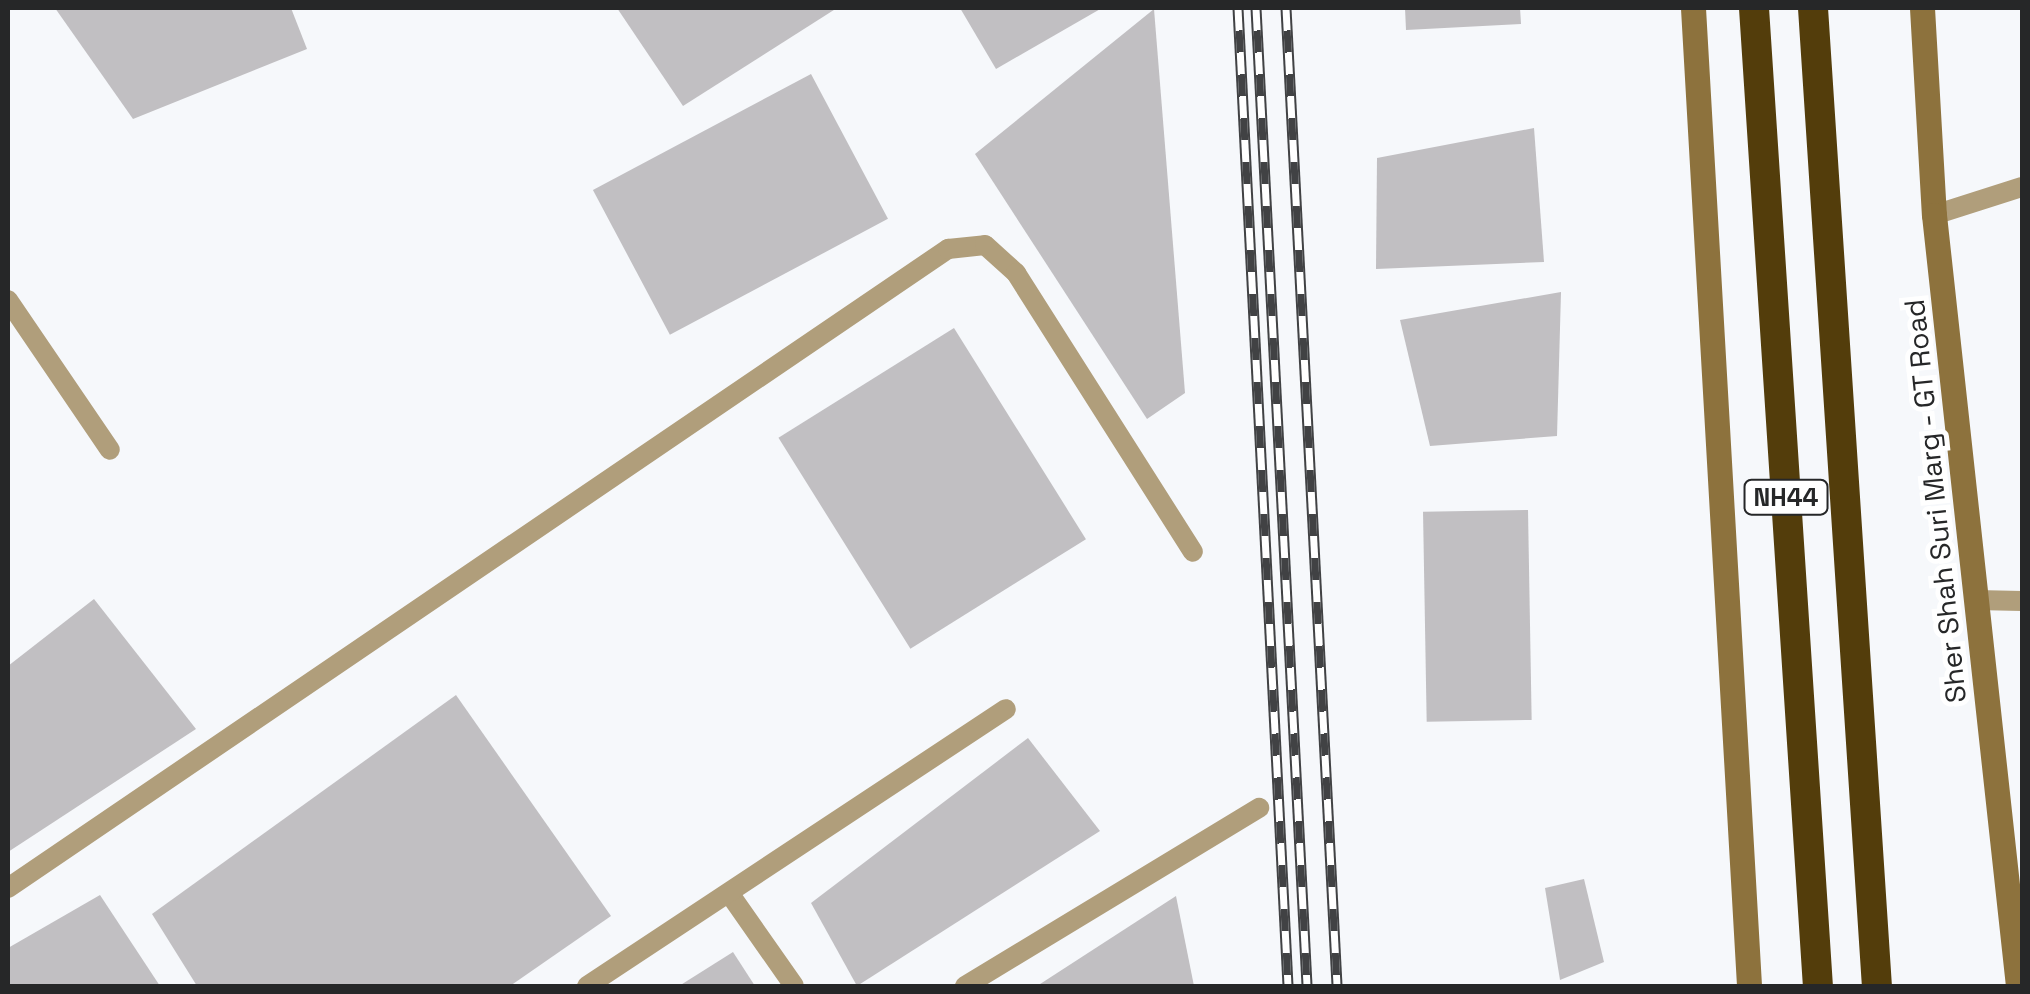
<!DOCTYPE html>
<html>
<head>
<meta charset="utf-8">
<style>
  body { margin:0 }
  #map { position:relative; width:2030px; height:994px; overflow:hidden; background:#f6f8fb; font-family:"Space Grotesk",sans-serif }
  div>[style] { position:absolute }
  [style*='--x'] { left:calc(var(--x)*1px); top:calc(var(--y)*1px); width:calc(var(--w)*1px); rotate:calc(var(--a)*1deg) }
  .building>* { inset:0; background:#c1bfc2; transform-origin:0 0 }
  .lane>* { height:20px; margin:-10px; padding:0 10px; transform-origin:10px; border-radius:10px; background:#b09e7b }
  .secondary>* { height:25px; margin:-12.5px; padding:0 12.5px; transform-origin:12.5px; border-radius:12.5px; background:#8d723d }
  .highway>* { height:30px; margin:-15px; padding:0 15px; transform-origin:15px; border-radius:15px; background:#533d0b }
  .rail>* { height:11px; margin-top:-5.5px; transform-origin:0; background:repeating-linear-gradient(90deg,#fff 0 22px,#414244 0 44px); box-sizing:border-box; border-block:2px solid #414244 }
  span { translate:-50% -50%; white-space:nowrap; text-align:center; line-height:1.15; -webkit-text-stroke:10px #fff; paint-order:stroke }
  .shield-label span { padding:2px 8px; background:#fff; border:2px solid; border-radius:8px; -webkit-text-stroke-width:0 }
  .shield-label { font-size:25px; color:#262728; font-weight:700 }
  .street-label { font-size:28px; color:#262728 }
  .frame { position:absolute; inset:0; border:10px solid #262728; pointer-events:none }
</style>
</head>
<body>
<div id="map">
  <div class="building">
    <i style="clip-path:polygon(55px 8px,291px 8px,307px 49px,133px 119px)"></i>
    <i style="clip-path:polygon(617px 8px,837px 8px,683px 106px)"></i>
    <i style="clip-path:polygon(960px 8px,1102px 8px,996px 69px)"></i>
    <i style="clip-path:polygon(1405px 8px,1520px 8px,1521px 24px,1406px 30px)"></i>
    <i style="clip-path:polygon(1154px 9px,1185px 393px,1147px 419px,975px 154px)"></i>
    <i style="left:811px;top:74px;width:164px;height:247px;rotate:62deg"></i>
    <i style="clip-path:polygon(1534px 128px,1544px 262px,1376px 269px,1377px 158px)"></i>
    <i style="clip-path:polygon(1561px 292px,1557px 436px,1430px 446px,1400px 320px)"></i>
    <i style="left:954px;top:328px;width:249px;height:207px;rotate:58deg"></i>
    <i style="left:1528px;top:510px;width:210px;height:105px;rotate:89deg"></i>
    <i style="clip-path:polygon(94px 599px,196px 729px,8px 852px,8px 666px)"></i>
    <i style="clip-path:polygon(456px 695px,611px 916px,510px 986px,197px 986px,152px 914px)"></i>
    <i style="clip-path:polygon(1028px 738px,1100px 831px,857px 986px,811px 903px)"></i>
    <i style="clip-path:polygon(1584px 879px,1604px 962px,1560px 980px,1545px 888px)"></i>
    <i style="clip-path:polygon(100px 895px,160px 986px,8px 986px,8px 948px)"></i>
    <i style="clip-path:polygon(1176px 896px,1194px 986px,1037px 986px)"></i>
    <i style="clip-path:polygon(733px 952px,755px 986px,679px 986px)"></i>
  </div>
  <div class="lane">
    <i style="--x:1934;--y:215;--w:92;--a:-17.7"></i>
    <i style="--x:8;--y:300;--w:181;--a:55.8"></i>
    <i style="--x:1976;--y:600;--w:46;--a:1.2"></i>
    <i style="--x:8;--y:888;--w:1137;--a:-34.21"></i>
    <i style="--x:948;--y:249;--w:37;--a:-6"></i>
    <i style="--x:985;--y:245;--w:42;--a:42.1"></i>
    <i style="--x:1016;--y:273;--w:330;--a:57.6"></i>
    <i style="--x:729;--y:893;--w:113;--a:55"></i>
    <i style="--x:587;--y:986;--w:502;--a:-33.47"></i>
    <i style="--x:965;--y:986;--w:344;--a:-31.2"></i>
  </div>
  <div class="secondary">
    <i style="--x:1693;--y:8;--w:980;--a:86.72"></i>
    <i style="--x:1922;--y:8;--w:207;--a:86.7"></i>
    <i style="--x:1934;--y:215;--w:776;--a:83.78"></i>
  </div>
  <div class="highway">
    <i style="--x:1754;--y:8;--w:980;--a:86.26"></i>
    <i style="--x:1813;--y:8;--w:980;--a:86.26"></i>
  </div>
  <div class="rail">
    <i style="--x:1238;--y:8;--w:979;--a:87.07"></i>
    <i style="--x:1256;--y:8;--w:979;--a:87.01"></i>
    <i style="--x:1286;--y:8;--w:979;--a:87.01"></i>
  </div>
  <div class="shield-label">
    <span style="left:1786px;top:497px">NH44</span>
  </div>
  <div class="street-label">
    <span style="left:1935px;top:501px;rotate:-96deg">Sher Shah Suri Marg - GT Road</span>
  </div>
  <div class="frame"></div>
</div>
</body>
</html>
